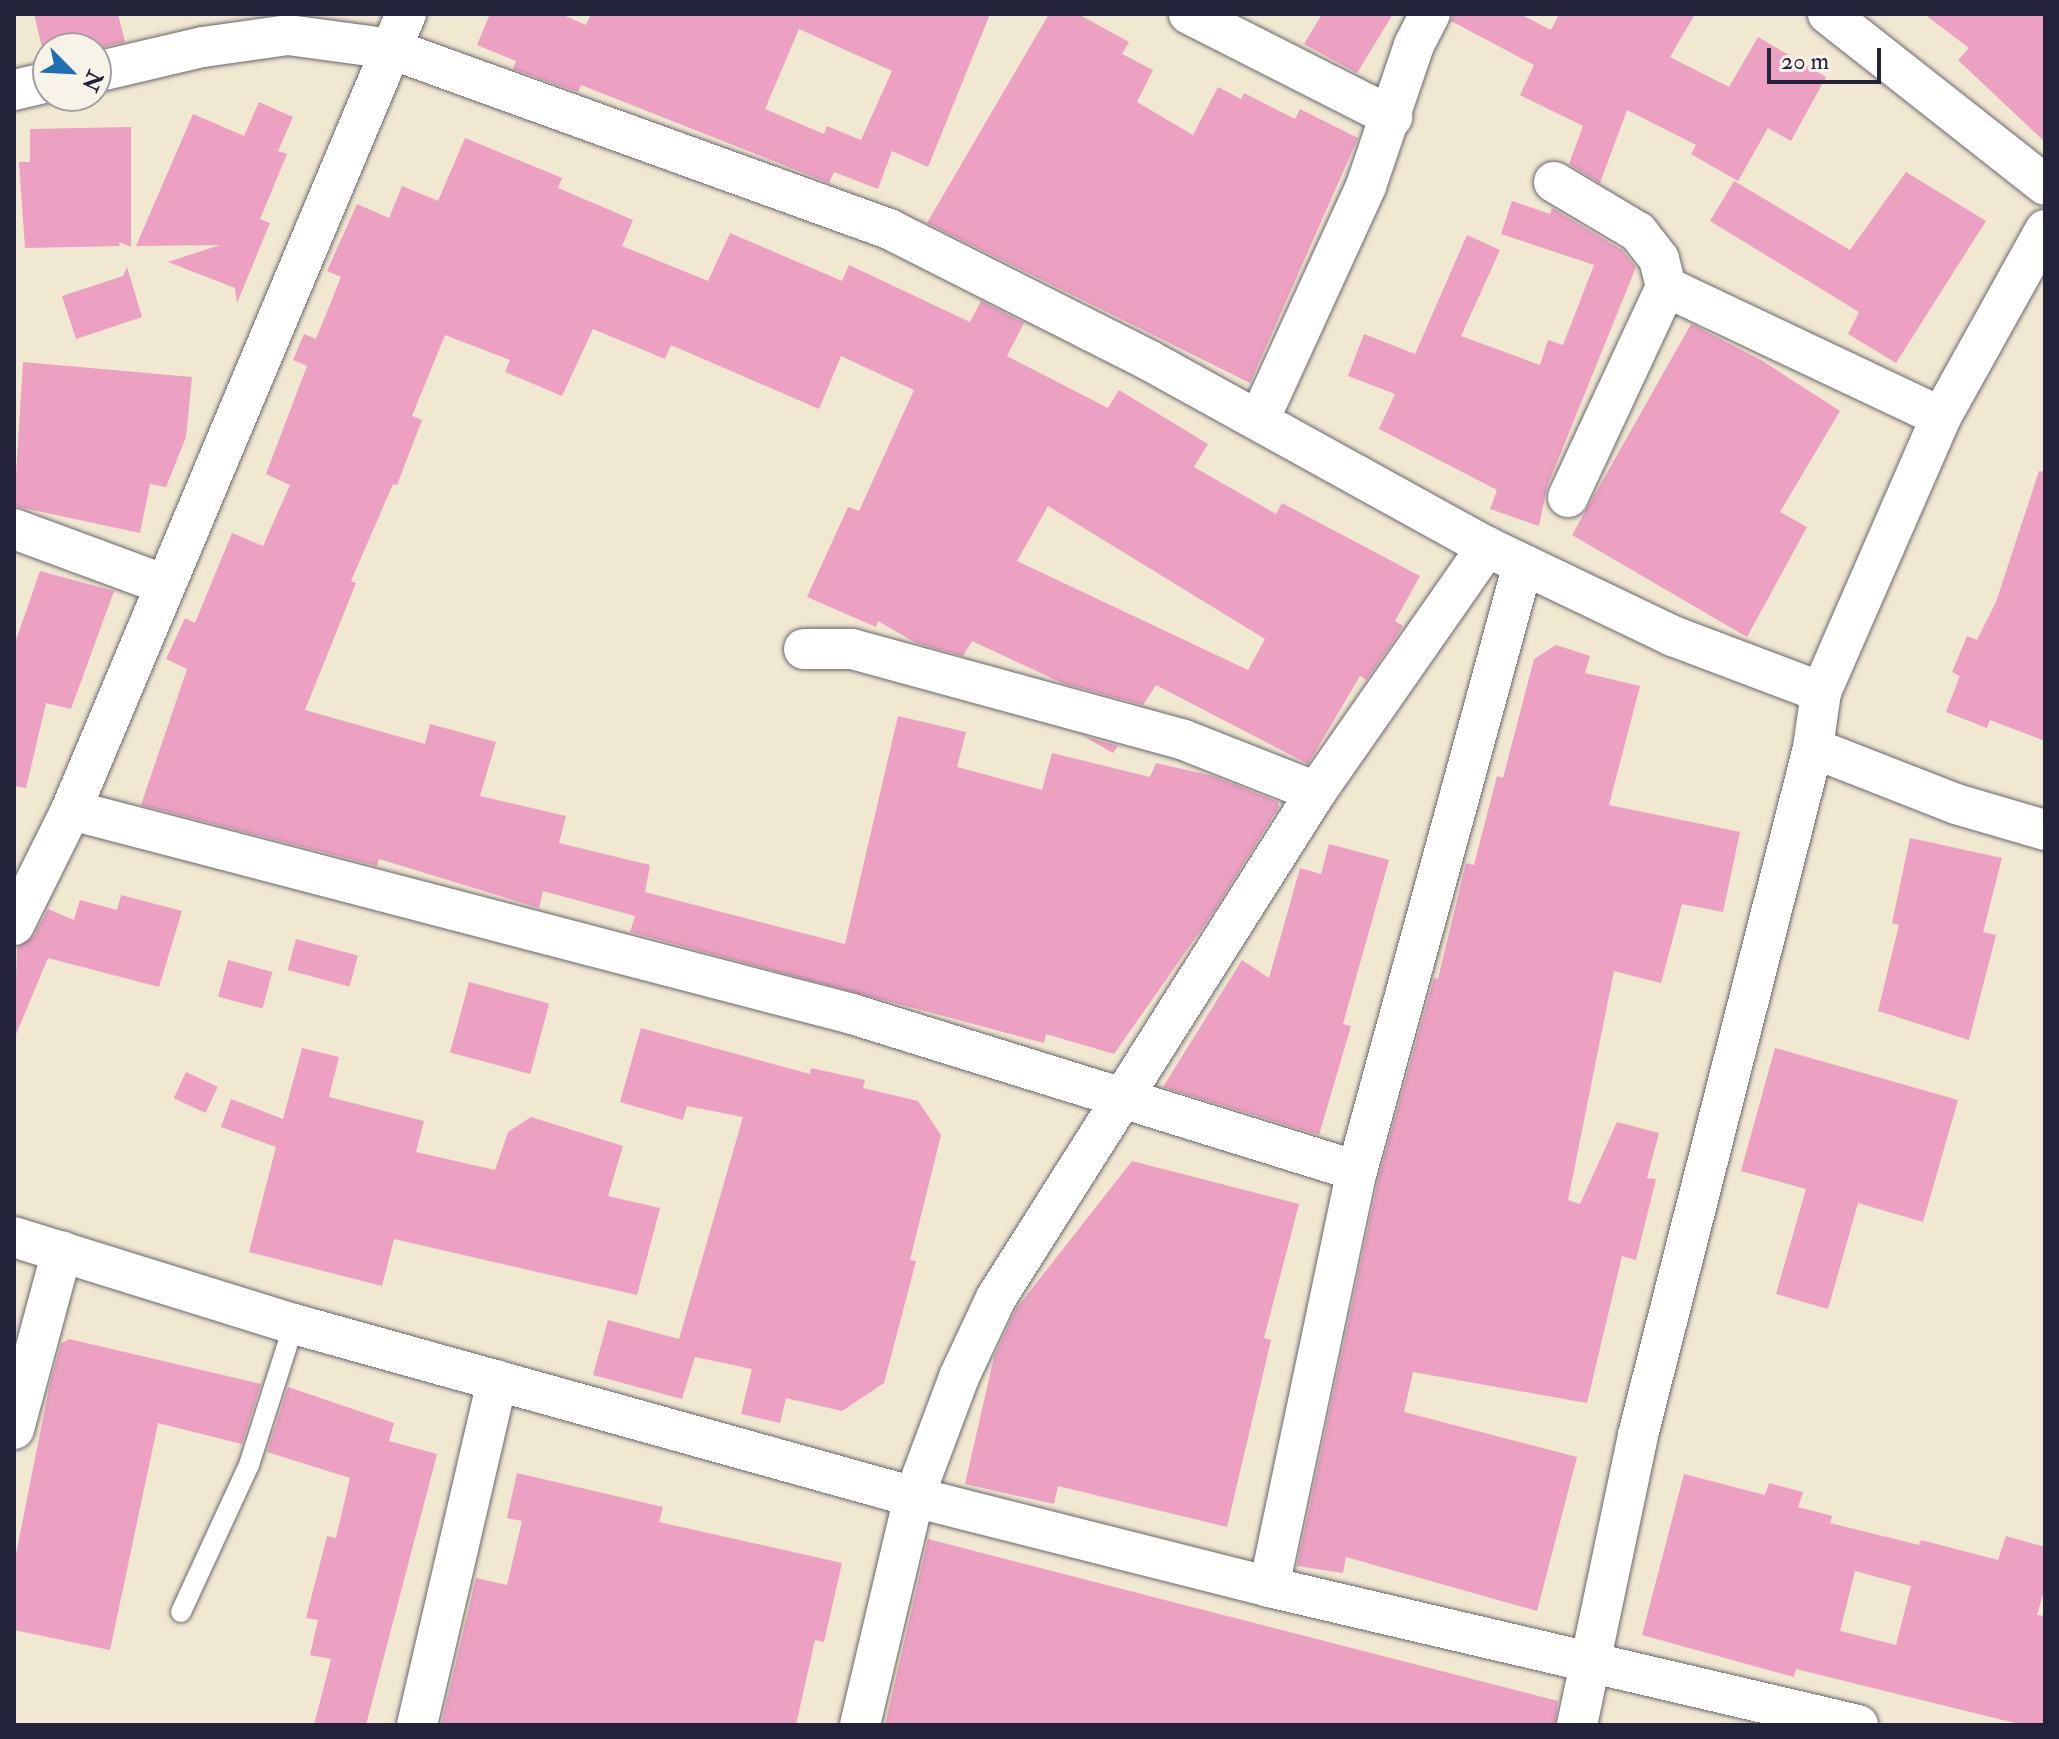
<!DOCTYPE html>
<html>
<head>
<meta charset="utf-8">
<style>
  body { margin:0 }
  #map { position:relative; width:2059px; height:1739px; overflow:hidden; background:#f1e8d1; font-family:"IM FELL Double Pica",serif }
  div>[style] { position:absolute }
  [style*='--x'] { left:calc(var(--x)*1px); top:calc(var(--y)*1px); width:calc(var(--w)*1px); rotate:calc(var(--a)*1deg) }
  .building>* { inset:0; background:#eca0c2; transform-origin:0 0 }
  .roads { filter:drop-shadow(0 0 2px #6a6770) drop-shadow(0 0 2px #6a6770) }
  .service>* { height:20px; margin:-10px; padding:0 10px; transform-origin:10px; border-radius:10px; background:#fff }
  .minor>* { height:40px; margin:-20px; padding:0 20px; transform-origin:20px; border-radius:20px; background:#fff }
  span { translate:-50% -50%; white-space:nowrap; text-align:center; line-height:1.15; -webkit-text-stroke:6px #f7f3e8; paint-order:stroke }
  .frame { position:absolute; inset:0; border:16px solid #22223b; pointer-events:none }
  .north { position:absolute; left:32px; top:32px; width:80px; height:80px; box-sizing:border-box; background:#f7f3e8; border:2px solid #a29fa3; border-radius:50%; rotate:114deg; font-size:22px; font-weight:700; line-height:32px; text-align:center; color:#22223b }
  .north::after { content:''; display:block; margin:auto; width:28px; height:36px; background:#1f6fb2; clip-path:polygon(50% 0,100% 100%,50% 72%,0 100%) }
  .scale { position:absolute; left:1767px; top:48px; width:114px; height:36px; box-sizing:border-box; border:4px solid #22223b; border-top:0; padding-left:10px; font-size:24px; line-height:28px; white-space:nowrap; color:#22223b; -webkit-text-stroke:6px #f7f3e8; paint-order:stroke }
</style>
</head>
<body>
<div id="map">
  <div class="building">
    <i style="clip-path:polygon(34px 14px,118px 14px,125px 42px,96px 48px,48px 48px,45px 60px)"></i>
    <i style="clip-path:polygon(evenodd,490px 14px,561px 14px,586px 25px,591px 14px,990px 14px,928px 167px,892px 151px,878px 189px,834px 172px,829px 183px,581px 85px,578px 92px,513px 69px,516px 61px,477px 45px,490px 14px,799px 29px,892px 71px,861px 140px,827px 126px,824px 134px,765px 109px,799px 29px)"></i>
    <i style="clip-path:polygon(1049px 14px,1078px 14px,1129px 42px,1122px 54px,1153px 70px,1137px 102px,1193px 135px,1218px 87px,1241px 99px,1244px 93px,1295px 119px,1300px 109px,1358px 138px,1250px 383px,927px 223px)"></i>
    <i style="clip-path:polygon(1322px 14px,1393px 14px,1357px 73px,1304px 44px)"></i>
    <i style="clip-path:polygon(1453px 14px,1520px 14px,1551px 30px,1559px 14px,1695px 14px,1670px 57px,1729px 87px,1758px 37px,1826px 77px,1791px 141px,1768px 128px,1738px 181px,1691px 154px,1696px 145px,1627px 110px,1600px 183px,1569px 164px,1583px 126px,1520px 95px,1534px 65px,1451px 21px)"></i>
    <i style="clip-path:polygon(1924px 14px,2045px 14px,2045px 142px,1958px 60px,1969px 48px)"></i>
    <i style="clip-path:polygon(259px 102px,293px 117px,278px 151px,287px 154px,260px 219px,270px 223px,237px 303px,235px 288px,168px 262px,220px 245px,136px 246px,193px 114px,244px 136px)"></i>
    <i style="clip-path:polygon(131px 127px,131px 247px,119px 242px,120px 246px,25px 248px,19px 162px,30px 162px,30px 129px)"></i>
    <i style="clip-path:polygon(evenodd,465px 138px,562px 178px,558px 188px,633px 220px,622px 246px,708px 281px,730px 233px,842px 281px,849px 265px,970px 322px,981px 301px,1024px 323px,1007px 356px,1108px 408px,1119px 390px,1208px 444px,1194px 467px,1276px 514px,1282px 503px,1420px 576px,1395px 621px,1403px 626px,1394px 640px,1366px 680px,1360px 676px,1308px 764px,1156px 685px,1143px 705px,1062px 683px,972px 641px,963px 656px,916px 643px,878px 621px,876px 627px,807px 597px,848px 507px,859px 511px,914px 390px,841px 356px,819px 409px,671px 345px,665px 359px,593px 329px,562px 396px,505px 372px,510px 360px,445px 335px,412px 416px,422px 420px,397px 485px,393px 484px,351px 581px,356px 583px,305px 710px,425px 744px,430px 724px,496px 742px,480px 796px,566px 816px,559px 843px,650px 865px,645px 892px,845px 944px,898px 716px,966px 732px,957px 767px,1042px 790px,1052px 753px,1150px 777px,1156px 763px,1213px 776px,1278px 802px,1279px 807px,1212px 914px,1114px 1054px,1046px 1034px,1044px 1043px,630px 932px,635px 916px,543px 891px,539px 908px,379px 859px,377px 866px,141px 805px,187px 669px,166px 659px,185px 618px,195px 623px,232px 533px,263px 546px,290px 485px,266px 474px,307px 366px,293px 360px,304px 334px,316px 339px,341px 277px,327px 271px,357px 204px,389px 218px,402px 186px,438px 201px,465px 138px,1048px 506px,1265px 639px,1248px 670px,1017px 561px,1048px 506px)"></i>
    <i style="clip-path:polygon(1906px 172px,1986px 221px,1896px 363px,1848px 334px,1859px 312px,1710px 221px,1734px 181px,1850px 250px)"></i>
    <i style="clip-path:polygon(1512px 201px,1550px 214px,1552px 208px,1622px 250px,1636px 267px,1547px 487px,1539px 526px,1490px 509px,1497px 490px,1379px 429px,1395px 394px,1348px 376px,1364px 334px,1415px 354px,1467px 235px,1500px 250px,1461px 336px,1540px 365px,1548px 340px,1563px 345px,1594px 265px,1501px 234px)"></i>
    <i style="clip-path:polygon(127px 267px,142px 317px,76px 339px,62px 296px,123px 276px)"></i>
    <i style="clip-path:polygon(1691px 324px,1761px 360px,1840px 411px,1780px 512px,1807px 527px,1747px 637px,1572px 535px)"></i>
    <i style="clip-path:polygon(23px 362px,192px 377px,186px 437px,166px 487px,150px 484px,140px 533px,14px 506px)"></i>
    <i style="clip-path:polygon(2039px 471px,2045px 472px,2045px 741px,1990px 720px,1987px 728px,1946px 712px,1960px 676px,1952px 672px,1967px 636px,1977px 640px,1996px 602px)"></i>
    <i style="clip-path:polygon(40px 571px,114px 591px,71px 709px,46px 703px,26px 788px,14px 786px,14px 646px)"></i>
    <i style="clip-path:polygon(1556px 645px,1590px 656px,1585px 673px,1640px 686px,1609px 805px,1740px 832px,1723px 912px,1682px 904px,1661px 983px,1614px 971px,1568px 1200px,1580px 1204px,1617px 1122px,1659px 1133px,1647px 1178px,1656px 1179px,1636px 1260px,1622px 1256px,1587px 1403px,1413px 1372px,1404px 1412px,1577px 1457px,1537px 1611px,1346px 1557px,1343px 1573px,1297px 1566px,1379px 1176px,1434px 978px,1438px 979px,1466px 863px,1474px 865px,1497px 776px,1503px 778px,1534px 659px)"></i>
    <i style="clip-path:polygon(1083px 736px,1118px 746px,1113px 753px)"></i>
    <i style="clip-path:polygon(1910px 838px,2002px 858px,1983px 932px,1996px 935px,1969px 1040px,1878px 1011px,1899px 925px,1892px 923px)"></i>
    <i style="clip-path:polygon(1329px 844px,1389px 860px,1343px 1024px,1351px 1026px,1319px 1135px,1163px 1087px,1242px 960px,1269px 978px,1300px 868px,1321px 874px)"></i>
    <i style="clip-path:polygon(121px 895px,182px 911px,159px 987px,48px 958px,14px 1039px,17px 948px,34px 936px,48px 909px,74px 920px,80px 900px,117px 910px)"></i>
    <i style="left:296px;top:939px;width:64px;height:32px;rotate:15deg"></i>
    <i style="left:228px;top:960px;width:46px;height:38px;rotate:15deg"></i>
    <i style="left:469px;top:982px;width:83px;height:73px;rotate:15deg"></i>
    <i style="clip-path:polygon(641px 1028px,810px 1074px,811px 1068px,865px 1080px,863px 1088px,918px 1101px,941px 1135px,910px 1260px,916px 1261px,884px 1383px,842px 1411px,786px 1398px,780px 1423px,741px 1414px,752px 1369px,695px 1357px,682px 1399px,593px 1375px,608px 1320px,679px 1339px,743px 1117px,687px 1106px,683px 1120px,620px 1102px)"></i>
    <i style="clip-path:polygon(302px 1048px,339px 1057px,329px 1097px,424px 1121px,416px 1152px,495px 1170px,508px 1132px,531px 1117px,623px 1146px,608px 1196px,660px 1208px,637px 1295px,394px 1239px,382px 1286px,249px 1252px,276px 1147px,221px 1127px,231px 1099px,283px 1119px)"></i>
    <i style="clip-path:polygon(1775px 1048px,1958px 1100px,1923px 1222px,1858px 1203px,1828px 1309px,1776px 1294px,1806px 1189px,1741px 1171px)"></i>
    <i style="left:186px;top:1072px;width:35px;height:29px;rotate:25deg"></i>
    <i style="clip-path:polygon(1132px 1161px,1299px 1204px,1264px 1338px,1271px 1340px,1227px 1527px,1058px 1486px,1054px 1504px,965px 1484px,994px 1357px,1016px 1309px)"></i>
    <i style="clip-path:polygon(69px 1339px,261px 1384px,242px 1444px,158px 1423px,110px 1650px,14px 1630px,14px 1564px,50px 1383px,61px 1344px)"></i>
    <i style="clip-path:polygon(288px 1387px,394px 1423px,389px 1441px,437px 1454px,366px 1725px,314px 1725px,331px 1659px,310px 1655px,318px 1620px,306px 1618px,327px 1536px,336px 1538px,350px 1478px,267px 1452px)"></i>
    <i style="clip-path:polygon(517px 1473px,663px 1507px,659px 1522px,842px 1563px,824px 1642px,815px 1640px,796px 1725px,441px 1725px,476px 1578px,507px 1585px,522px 1521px,507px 1518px)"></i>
    <i style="clip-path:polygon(evenodd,1684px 1474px,1765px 1495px,1769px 1483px,1803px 1492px,1798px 1507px,1832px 1516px,1830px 1523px,1919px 1545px,1921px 1540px,1998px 1560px,2006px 1536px,2045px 1547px,2045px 1587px,2037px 1615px,2045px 1616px,2045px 1725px,2023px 1725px,1796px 1669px,1794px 1677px,1642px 1635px,1684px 1474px,1855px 1571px,1911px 1586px,1896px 1645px,1840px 1631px,1855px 1571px)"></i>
    <i style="clip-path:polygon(928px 1539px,1558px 1701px,1555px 1725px,885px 1725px)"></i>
  </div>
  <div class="roads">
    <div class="service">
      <i style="--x:181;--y:1612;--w:162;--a:-65.2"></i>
      <i style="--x:249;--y:1465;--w:148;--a:-72.3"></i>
    </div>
    <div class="minor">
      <i style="--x:1189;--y:14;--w:228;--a:26.9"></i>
      <i style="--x:1828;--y:14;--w:276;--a:38.2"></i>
      <i style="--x:96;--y:72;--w:110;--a:-13.2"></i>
      <i style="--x:203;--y:47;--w:86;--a:-8"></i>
      <i style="--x:288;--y:35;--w:104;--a:7.7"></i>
      <i style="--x:391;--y:49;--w:530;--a:19.87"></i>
      <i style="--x:889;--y:229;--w:292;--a:26.8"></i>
      <i style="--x:1150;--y:361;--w:385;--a:28.9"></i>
      <i style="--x:1487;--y:547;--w:206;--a:25.6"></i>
      <i style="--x:1673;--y:636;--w:158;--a:20.7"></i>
      <i style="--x:14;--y:90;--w:35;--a:-13"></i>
      <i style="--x:1554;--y:182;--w:98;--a:30.8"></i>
      <i style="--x:1638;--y:232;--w:34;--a:52"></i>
      <i style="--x:1659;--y:259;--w:29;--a:76"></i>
      <i style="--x:1666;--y:287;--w:304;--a:25.3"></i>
      <i style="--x:1259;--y:420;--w:257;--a:-65.4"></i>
      <i style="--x:1366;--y:186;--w:149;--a:-71.2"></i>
      <i style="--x:1414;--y:45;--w:35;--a:-63"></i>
      <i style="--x:1568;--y:497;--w:232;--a:-65"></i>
      <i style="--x:14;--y:529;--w:161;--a:20.3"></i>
      <i style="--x:804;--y:649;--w:48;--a:0"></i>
      <i style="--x:852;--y:649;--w:344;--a:15.3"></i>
      <i style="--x:1184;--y:740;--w:142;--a:21.5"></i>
      <i style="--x:1813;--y:748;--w:154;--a:21.4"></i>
      <i style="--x:1956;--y:804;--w:93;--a:16.3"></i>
      <i style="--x:71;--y:810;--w:807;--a:14.64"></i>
      <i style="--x:852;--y:1014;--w:529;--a:17.27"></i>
      <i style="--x:14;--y:925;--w:128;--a:-63.6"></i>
      <i style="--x:71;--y:810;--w:864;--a:-67.18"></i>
      <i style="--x:14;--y:1237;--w:293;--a:17.3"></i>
      <i style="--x:294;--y:1324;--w:644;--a:15.59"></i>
      <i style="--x:914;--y:1497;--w:366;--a:14.2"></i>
      <i style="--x:1269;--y:1587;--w:605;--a:13.19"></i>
      <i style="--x:14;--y:1429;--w:184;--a:-74.9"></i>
      <i style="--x:1269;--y:1587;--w:425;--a:-78.1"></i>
      <i style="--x:1357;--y:1171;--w:629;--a:-74.7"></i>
      <i style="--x:417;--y:1725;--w:354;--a:-76.9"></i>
      <i style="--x:860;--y:1725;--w:234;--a:-76.7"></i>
      <i style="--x:914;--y:1497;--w:128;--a:-69.4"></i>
      <i style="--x:959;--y:1377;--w:87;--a:-64.9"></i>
      <i style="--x:996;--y:1298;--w:599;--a:-57.69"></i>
      <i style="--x:1316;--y:792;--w:299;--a:-55.1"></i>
      <i style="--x:1577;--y:1725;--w:296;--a:-78.1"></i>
      <i style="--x:1638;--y:1435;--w:709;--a:-75.71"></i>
      <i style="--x:1813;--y:748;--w:57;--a:-81.9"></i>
      <i style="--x:1821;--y:692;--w:300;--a:-66.4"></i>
      <i style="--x:1941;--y:417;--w:214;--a:-60.9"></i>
    </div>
  </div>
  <div class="frame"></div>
  <div class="north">N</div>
  <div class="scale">20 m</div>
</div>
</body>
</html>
